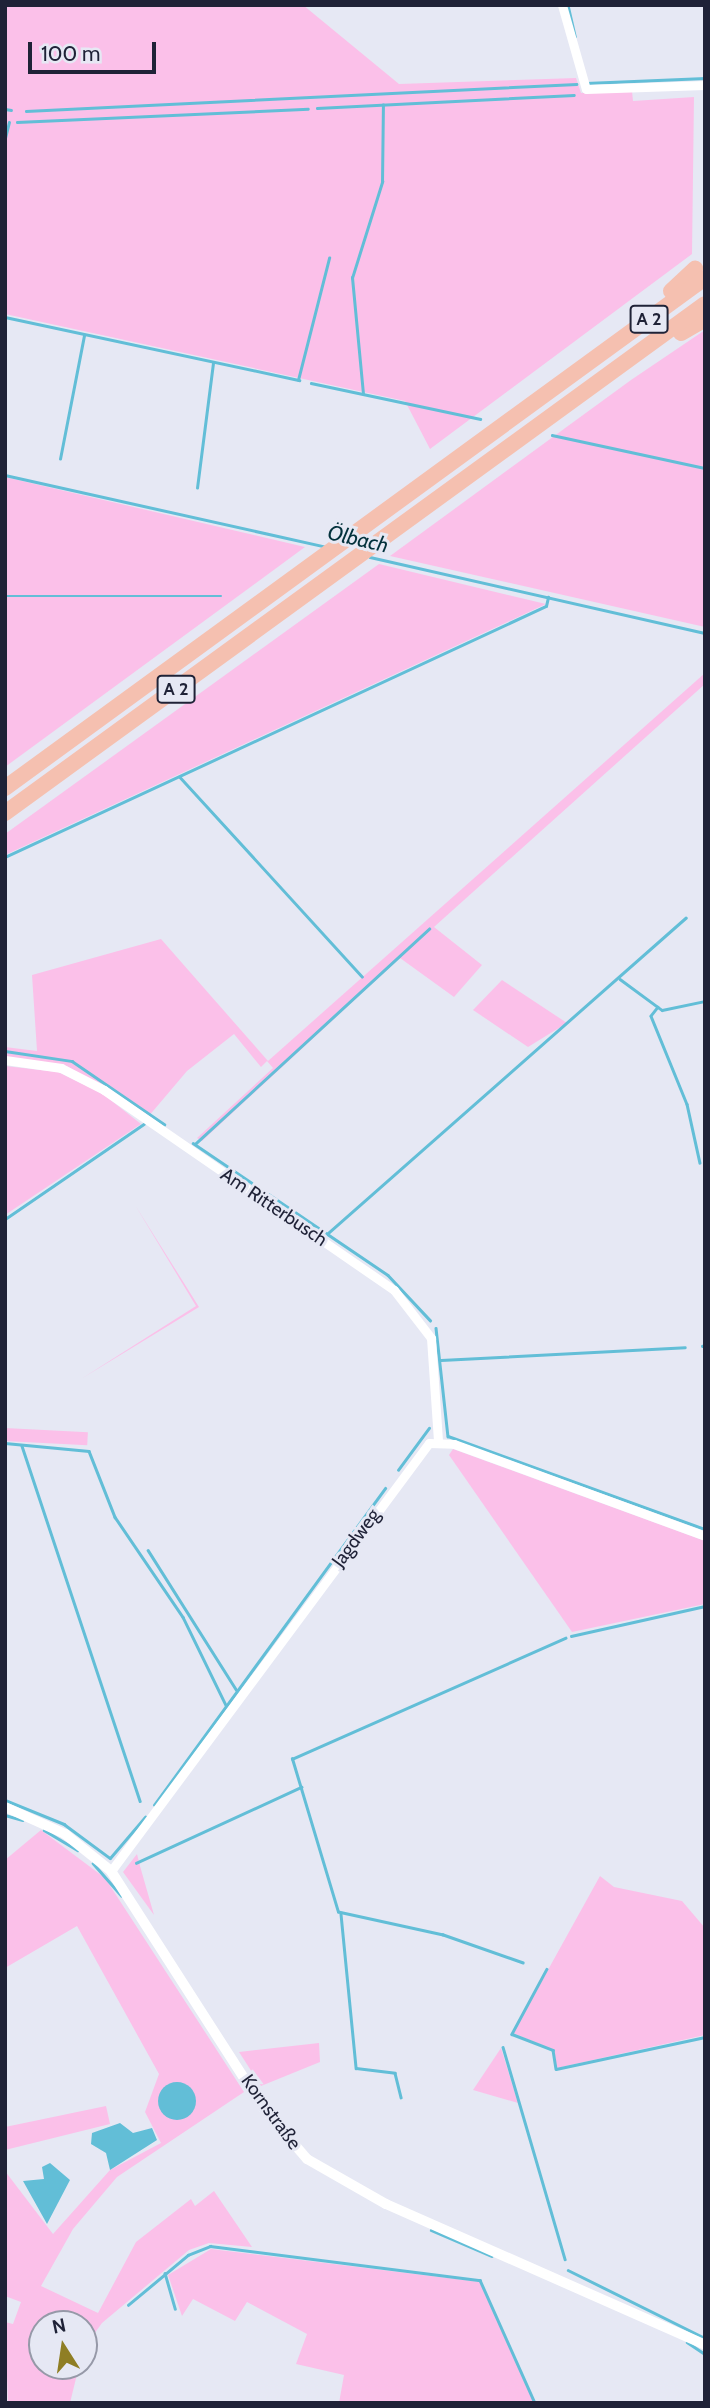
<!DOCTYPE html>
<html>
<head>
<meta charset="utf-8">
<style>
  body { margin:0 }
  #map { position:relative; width:710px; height:2408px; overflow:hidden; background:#e6e8f4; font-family:Cabin,sans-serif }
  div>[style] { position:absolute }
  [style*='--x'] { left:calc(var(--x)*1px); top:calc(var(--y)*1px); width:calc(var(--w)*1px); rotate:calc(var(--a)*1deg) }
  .green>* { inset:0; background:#fbc0e9; transform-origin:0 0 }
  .water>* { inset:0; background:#62bed7 }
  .round { border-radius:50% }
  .stream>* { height:2.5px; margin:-1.25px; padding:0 1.25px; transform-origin:1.25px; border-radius:1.25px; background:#62bed7 }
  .minor>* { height:9px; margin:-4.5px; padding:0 4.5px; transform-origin:4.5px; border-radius:4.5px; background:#fff }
  .tertiary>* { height:10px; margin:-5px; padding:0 5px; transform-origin:5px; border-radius:5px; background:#fff }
  .motorway>* { height:16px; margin:-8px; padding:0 8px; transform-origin:8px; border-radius:8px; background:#f5c0b0 }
  span { translate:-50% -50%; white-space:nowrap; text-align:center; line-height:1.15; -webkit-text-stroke:6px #e6e8f4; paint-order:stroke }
  .shield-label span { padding:2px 5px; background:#e6e8f4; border:2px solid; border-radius:5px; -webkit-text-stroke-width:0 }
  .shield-label { font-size:18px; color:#1f2237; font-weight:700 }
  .street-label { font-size:19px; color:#1f2237 }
  .water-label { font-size:21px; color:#03313c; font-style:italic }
  .frame { position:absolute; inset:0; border:7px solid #1f2237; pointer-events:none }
  .north { position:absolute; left:28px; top:2310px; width:70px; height:70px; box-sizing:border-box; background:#e6e8f4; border:2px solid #9699a8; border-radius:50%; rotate:348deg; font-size:19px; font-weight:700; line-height:28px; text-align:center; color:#1f2237 }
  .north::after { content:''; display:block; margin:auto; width:24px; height:32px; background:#8f7e24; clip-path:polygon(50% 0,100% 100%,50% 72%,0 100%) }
  .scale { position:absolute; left:28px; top:42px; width:128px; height:32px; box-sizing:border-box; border:4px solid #1f2237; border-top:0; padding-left:9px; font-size:21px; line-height:24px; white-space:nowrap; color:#1f2237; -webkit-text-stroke:5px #e6e8f4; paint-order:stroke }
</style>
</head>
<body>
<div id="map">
  <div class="green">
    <i style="clip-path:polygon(5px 5px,303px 5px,399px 84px,576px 78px,581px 93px,632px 91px,633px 101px,694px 97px,692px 254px,430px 449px,405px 401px,5px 314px)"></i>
    <i style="clip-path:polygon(705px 330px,705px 627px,390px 556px,631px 380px)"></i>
    <i style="clip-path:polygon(5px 477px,305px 547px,5px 767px)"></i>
    <i style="clip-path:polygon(379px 564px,546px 604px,5px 855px,5px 834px)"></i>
    <i style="clip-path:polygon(705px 673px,705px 684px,434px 927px,482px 965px,454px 997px,400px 958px,202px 1141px,197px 1138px,273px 1068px,267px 1061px,261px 1067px,234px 1034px,187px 1071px,148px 1117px,67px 1066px,5px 1057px,5px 1047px,37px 1051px,32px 975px,161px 939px,268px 1061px)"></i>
    <i style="clip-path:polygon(502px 980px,567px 1023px,528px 1047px,473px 1010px)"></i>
    <i style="clip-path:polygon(5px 1066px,58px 1072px,103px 1094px,141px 1124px,5px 1215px)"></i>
    <i style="clip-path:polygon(135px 1205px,199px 1307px,81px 1379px,196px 1306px)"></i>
    <i style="left:5px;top:1428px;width:83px;height:13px;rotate:3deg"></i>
    <i style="clip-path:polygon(453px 1449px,705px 1541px,705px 1604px,572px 1632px,449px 1455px)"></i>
    <i style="clip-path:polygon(41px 1830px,105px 1878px,244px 2092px,117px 2177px,73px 2229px,41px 2286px,98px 2313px,136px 2242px,191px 2199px,195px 2206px,214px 2191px,252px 2247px,209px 2243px,189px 2250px,102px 2323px,84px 2348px,84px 2324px,42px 2324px,42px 2366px,79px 2366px,70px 2403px,8px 2403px,5px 2322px,13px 2324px,21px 2302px,5px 2296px,5px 2171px,53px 2234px,110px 2170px,161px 2143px,145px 2112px,159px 2074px,77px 1926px,5px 1968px,5px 1860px)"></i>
    <i style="clip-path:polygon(137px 1854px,140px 1866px,154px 1915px,123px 1872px)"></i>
    <i style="clip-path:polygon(600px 1876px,614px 1887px,682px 1901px,705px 1928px,705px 2035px,557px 2068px,554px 2050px,513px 2033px)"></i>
    <i style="clip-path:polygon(319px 2043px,320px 2062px,261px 2086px,239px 2052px)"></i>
    <i style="clip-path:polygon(501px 2048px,518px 2103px,473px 2090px)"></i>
    <i style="clip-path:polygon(106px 2106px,110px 2124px,5px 2150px,5px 2127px)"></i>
    <i style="clip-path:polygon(211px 2249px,480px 2282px,534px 2403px,339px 2403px,344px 2375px,296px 2364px,307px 2334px,247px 2302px,235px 2321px,193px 2299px,182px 2316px,168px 2275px)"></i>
  </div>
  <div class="water">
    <i class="round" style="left:158px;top:2082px;width:38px;height:38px"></i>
    <i style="clip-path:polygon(120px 2123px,133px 2133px,152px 2128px,157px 2140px,110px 2170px,106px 2153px,91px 2144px,92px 2133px)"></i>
    <i style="clip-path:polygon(50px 2163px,70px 2180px,47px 2224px,23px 2181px,44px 2179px,42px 2167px)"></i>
  </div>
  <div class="stream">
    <i style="--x:568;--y:5;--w:32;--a:77"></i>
    <i style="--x:586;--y:83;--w:119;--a:-2.4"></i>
    <i style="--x:317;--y:108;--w:257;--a:-2.9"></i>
    <i style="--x:5;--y:109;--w:6;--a:9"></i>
    <i style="--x:26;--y:111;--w:551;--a:-2.81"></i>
    <i style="--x:17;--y:122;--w:291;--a:-2.6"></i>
    <i style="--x:5;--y:138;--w:16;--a:-76"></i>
    <i style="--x:5;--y:317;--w:301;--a:12.1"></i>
    <i style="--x:298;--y:380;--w:126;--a:-75.7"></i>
    <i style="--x:311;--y:383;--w:173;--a:12"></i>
    <i style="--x:363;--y:394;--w:117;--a:-95.4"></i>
    <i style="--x:352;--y:278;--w:101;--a:-72.6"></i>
    <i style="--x:382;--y:182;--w:77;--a:-89.3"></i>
    <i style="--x:552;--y:435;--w:157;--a:12.2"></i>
    <i style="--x:60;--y:459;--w:126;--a:-79"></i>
    <i style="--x:5;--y:475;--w:329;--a:12.6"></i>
    <i style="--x:197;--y:488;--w:126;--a:-82.7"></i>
    <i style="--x:370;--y:557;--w:344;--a:12.8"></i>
    <i style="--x:5;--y:596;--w:216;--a:0"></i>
    <i style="--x:180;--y:777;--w:270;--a:47.6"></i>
    <i style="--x:5;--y:857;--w:596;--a:-24.89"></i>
    <i style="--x:546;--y:606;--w:9;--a:-77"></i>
    <i style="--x:620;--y:979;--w:52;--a:36.4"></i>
    <i style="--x:662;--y:1010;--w:44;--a:-11.8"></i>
    <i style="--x:658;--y:1007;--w:11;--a:128"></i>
    <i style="--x:651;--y:1016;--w:95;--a:67.8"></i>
    <i style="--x:687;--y:1104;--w:60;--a:77.6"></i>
    <i style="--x:5;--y:1051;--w:68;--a:8.5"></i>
    <i style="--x:72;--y:1061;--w:112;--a:34.4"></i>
    <i style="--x:193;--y:1143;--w:235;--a:34.1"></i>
    <i style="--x:388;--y:1275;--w:62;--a:47"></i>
    <i style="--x:195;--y:1144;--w:318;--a:-42.6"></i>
    <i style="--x:5;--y:1219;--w:168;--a:-34.4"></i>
    <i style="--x:327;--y:1234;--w:478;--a:-41.4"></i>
    <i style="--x:436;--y:1328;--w:109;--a:83.7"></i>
    <i style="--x:448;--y:1436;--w:273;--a:19.9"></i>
    <i style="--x:702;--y:1346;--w:3;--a:-18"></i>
    <i style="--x:441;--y:1360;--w:244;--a:-3"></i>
    <i style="--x:5;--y:1443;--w:84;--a:5.4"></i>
    <i style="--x:89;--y:1451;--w:71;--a:68.5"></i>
    <i style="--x:115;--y:1517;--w:121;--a:55.8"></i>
    <i style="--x:183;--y:1617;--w:98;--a:64"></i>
    <i style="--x:22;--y:1446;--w:374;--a:71.6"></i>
    <i style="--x:398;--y:1470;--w:52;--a:-53.6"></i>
    <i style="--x:148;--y:1550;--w:165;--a:57.7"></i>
    <i style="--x:571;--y:1636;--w:137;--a:-12.6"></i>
    <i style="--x:5;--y:1800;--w:64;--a:22.1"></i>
    <i style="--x:64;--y:1824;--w:57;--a:36.5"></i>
    <i style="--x:110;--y:1858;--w:54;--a:-49.5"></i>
    <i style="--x:154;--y:1805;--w:392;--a:-53.9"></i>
    <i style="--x:5;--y:1815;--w:18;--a:16"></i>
    <i style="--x:44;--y:1830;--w:39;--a:31"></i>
    <i style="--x:93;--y:1863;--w:43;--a:48.8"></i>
    <i style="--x:136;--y:1863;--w:182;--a:-24.7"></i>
    <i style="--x:341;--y:1914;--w:155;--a:84.4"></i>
    <i style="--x:356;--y:2068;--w:39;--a:7"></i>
    <i style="--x:395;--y:2073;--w:25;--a:76"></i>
    <i style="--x:523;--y:1963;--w:85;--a:-160.7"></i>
    <i style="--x:443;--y:1935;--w:107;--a:-167.6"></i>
    <i style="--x:338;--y:1912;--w:160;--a:-106.7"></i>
    <i style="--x:292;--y:1759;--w:299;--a:-23.9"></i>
    <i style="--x:547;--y:1969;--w:74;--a:118.3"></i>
    <i style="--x:512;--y:2034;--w:44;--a:21.3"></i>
    <i style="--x:553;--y:2050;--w:19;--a:81"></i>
    <i style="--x:556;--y:2069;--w:152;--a:-12.1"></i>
    <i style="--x:503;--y:2047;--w:221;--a:73.7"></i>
    <i style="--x:431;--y:2230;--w:66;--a:23.1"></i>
    <i style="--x:568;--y:2270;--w:153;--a:26.4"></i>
    <i style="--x:165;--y:2273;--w:37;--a:74"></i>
    <i style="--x:128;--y:2305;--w:78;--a:-39.8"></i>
    <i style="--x:188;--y:2255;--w:24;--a:-22"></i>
    <i style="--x:210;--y:2246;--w:272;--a:7.2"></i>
    <i style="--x:480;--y:2280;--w:135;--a:65.9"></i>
    <i style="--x:687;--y:2342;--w:22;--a:34"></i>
  </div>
  <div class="minor">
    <i style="--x:562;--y:5;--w:87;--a:74.1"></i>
    <i style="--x:586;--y:89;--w:119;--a:-1.9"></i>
    <i style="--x:5;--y:1060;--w:57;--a:8.1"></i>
    <i style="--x:61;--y:1068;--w:48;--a:27.1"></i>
    <i style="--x:104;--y:1090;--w:352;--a:34.6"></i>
    <i style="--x:394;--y:1290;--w:61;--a:52.4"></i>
    <i style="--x:431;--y:1338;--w:104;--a:86.1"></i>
    <i style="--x:111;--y:1871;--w:533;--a:-53.39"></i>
    <i style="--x:429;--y:1443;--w:25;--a:2"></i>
    <i style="--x:454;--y:1444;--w:267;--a:20.1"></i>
  </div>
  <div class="tertiary">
    <i style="--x:5;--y:1807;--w:66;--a:24.2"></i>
    <i style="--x:65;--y:1834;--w:59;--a:38.8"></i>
    <i style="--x:111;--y:1871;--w:283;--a:57.3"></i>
    <i style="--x:264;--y:2109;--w:66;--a:49.3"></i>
    <i style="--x:307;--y:2159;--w:91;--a:29.7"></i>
    <i style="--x:386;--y:2204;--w:349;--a:23.8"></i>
  </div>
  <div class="motorway">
    <i style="--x:671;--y:291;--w:33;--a:-43"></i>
    <i style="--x:681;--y:333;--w:28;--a:-30"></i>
    <i style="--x:5;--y:788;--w:866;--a:-36.08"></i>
    <i style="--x:5;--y:813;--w:865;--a:-36.02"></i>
  </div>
  <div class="shield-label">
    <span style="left:649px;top:319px">A 2</span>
    <span style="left:176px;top:689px">A 2</span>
  </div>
  <div class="street-label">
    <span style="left:274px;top:1207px;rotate:34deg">Am Ritterbusch</span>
    <span style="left:356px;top:1538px;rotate:-54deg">Jagdweg</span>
    <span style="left:271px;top:2112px;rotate:54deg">Kornstraße</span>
  </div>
  <div class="water-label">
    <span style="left:358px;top:539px;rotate:13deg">Ölbach</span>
  </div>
  <div class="frame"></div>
  <div class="north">N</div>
  <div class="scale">100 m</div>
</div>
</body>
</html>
